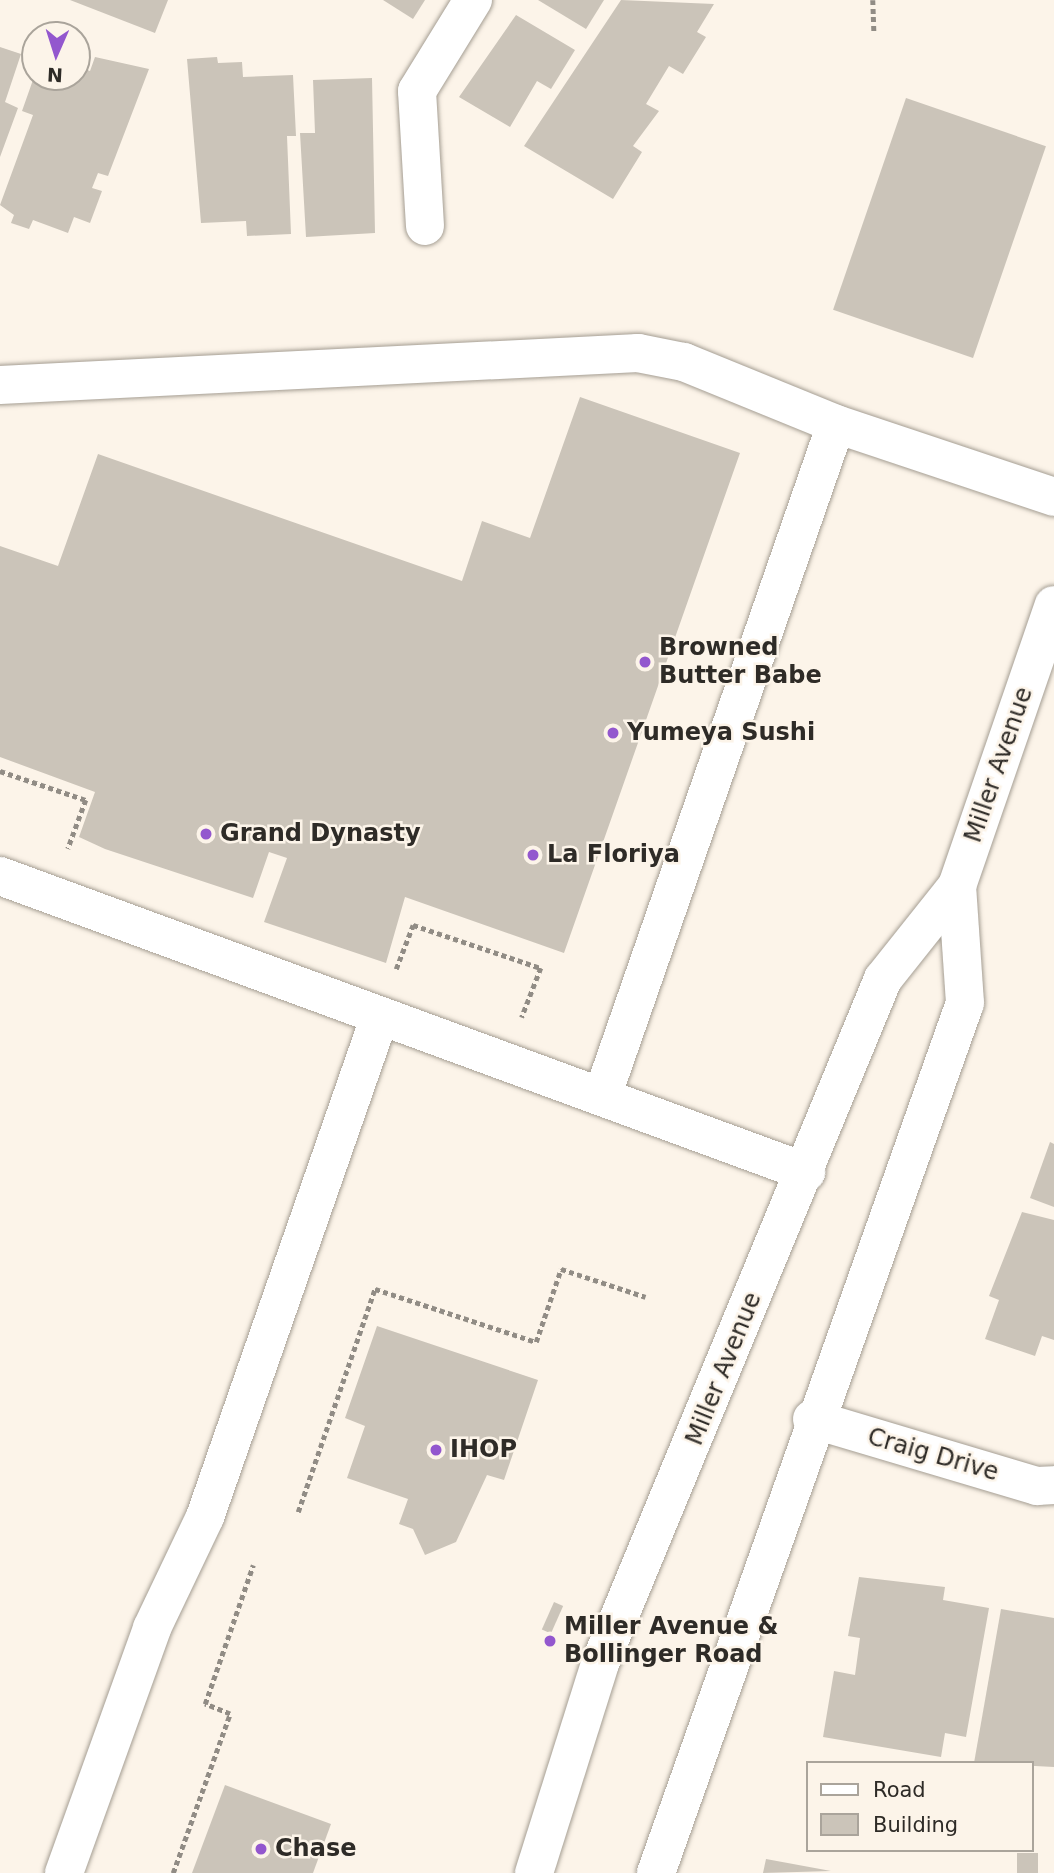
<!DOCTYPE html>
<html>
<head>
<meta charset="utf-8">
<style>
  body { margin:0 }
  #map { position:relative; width:1054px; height:1873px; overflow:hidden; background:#fcf4e9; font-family:"DejaVu Sans",sans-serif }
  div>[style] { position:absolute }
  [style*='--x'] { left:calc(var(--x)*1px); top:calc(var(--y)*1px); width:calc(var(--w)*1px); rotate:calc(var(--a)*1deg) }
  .building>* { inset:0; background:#cbc4b9; transform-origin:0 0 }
  .path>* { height:4.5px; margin-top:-2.25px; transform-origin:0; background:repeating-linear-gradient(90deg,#918c85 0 5px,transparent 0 8.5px) }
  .roads { filter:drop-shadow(0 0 2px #a59e93) drop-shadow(0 0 2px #a59e93) }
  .minor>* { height:38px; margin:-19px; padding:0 19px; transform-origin:19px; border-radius:19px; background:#fff }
  .major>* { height:38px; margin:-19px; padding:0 19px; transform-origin:19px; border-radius:19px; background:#fff }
  .dots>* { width:19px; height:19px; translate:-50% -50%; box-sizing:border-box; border:4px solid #fcf4e9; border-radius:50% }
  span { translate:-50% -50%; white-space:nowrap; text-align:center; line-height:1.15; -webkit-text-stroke:5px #fcf4e9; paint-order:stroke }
  .poi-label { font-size:24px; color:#2e2b27; font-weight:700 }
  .left { translate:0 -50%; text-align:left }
  .street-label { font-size:24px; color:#2e2b27 }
  .legend { position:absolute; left:806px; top:1761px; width:228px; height:91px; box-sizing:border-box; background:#fcf4e9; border:2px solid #aaa49b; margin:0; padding:9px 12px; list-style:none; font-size:21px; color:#2e2b27 }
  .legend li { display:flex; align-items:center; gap:14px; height:35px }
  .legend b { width:35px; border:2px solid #aaa49b }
  .north { position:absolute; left:21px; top:21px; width:70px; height:70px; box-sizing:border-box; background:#fcf4e9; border:2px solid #aaa49b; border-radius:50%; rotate:183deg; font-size:19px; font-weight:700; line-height:28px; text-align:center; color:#2e2b27 }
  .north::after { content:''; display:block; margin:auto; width:24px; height:32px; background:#9357ce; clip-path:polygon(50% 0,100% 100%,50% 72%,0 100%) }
</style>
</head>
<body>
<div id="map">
  <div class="building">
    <i style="clip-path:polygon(70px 0,168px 0,155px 33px)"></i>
    <i style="clip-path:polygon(383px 0,425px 0,413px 19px)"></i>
    <i style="clip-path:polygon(538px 0,604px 0,586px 29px)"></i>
    <i style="clip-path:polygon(621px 0,714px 4px,697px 32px,706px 37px,683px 74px,669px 66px,646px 104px,659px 111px,633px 146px,642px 152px,613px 199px,524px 146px)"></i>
    <i style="clip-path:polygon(516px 15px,575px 50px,551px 89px,537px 81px,510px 127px,459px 97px)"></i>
    <i style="clip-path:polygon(0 47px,21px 54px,5px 102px,18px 108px,0 157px)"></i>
    <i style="clip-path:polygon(95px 57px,149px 69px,108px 176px,98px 173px,92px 188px,102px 191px,90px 223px,74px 217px,68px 233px,33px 220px,29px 229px,11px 223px,14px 215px,0 205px,33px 115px,22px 111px,34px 77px,77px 77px,77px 66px,90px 71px)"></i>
    <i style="clip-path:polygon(217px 57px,218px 63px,242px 62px,243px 77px,293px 75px,296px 136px,287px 136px,291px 234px,247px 236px,246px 221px,201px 223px,187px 59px)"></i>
    <i style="clip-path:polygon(372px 78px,375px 233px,306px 237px,300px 133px,315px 133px,313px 80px)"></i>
    <i style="left:906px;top:98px;width:148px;height:224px;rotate:19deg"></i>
    <i style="clip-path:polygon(580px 397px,740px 453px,564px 953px,405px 897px,386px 963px,264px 922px,287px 858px,269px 852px,253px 898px,105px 849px,79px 837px,95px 792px,0 757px,0 546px,58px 566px,98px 454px,462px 581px,482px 521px,530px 538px)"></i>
    <i style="clip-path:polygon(1050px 1142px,1054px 1144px,1054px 1207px,1030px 1198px)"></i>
    <i style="clip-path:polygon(1022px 1212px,1054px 1220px,1054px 1340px,1042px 1336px,1035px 1356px,985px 1339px,999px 1300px,989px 1296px)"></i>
    <i style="clip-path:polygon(377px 1326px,538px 1380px,504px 1480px,487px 1475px,456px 1542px,425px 1555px,413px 1529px,399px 1524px,408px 1499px,347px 1478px,365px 1426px,345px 1418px)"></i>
    <i style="clip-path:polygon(859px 1577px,945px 1587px,943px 1600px,989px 1608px,966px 1737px,945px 1733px,941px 1757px,823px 1737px,834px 1671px,855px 1675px,860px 1638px,848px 1636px)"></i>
    <i style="left:554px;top:1602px;width:10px;height:30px;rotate:24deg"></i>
    <i style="clip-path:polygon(1001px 1609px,1054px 1618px,1054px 1767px,974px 1763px)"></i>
    <i style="clip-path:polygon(225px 1785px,331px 1824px,313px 1873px,192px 1873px)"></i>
    <i style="left:1017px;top:1853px;width:21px;height:20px"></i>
    <i style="clip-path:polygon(766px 1859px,831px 1871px,763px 1873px)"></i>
  </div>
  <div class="path">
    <i style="--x:873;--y:0;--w:31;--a:88"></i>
    <i style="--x:0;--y:771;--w:91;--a:18.6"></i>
    <i style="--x:86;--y:800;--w:52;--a:110.2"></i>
    <i style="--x:396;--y:969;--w:47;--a:-68.9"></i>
    <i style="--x:413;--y:925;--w:135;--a:18.6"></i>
    <i style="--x:541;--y:968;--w:53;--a:111.2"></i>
    <i style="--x:298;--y:1512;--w:236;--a:-71"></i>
    <i style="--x:375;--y:1289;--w:169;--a:18.2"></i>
    <i style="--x:536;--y:1342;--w:77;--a:-71.1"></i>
    <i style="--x:561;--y:1269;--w:89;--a:18.2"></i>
    <i style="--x:173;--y:1873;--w:169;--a:-70.3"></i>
    <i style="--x:230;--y:1714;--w:27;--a:-158"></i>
    <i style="--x:205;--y:1704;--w:147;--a:-70.9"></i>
  </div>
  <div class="roads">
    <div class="minor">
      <i style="--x:425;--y:226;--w:135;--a:-93.4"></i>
      <i style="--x:417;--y:91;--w:107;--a:-58.4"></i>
      <i style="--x:0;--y:385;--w:639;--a:-2.87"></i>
      <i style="--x:638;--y:353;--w:47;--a:11.1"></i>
      <i style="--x:684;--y:362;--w:164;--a:22.2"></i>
      <i style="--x:836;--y:424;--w:230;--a:18.5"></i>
      <i style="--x:0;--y:876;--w:859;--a:20.17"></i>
      <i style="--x:603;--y:1094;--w:709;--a:-70.82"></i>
      <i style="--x:812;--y:1419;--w:235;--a:16.6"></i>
      <i style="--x:1037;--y:1486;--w:17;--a:-3"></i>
      <i style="--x:64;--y:1873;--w:260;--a:-70.2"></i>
      <i style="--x:152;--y:1628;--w:123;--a:-64.5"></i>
      <i style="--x:205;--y:1517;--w:531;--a:-70.75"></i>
    </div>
    <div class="major">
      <i style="--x:534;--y:1873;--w:222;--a:-72.5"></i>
      <i style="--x:601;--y:1661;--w:738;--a:-67.54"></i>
      <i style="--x:883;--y:979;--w:119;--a:-51.5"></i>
      <i style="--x:957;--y:886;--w:297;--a:-71"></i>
      <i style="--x:656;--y:1873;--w:923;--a:-70.45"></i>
      <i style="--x:965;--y:1003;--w:117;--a:-93.9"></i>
    </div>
  </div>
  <div class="dots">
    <i style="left:645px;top:662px;background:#9357ce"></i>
    <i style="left:613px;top:733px;background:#9357ce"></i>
    <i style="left:206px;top:834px;background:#9357ce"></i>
    <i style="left:533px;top:855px;background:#9357ce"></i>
    <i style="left:436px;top:1450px;background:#9357ce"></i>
    <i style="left:550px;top:1641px;background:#9357ce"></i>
    <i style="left:261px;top:1849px;background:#9357ce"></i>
  </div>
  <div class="poi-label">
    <span class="left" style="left:659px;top:662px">Browned<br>Butter Babe</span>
    <span class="left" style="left:627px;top:733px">Yumeya Sushi</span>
    <span class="left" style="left:220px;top:834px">Grand Dynasty</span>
    <span class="left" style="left:547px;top:855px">La Floriya</span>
    <span class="left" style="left:450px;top:1450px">IHOP</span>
    <span class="left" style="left:564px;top:1641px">Miller Avenue &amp;<br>Bollinger Road</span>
    <span class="left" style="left:275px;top:1849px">Chase</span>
  </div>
  <div class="street-label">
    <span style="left:999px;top:765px;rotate:-71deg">Miller Avenue</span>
    <span style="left:724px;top:1369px;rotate:-68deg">Miller Avenue</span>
    <span style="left:933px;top:1455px;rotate:16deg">Craig Drive</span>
  </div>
  <ul class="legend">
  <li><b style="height:9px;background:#fff"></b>Road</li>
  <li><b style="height:19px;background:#cbc4b9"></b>Building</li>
  </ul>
  <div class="north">N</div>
</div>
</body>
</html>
